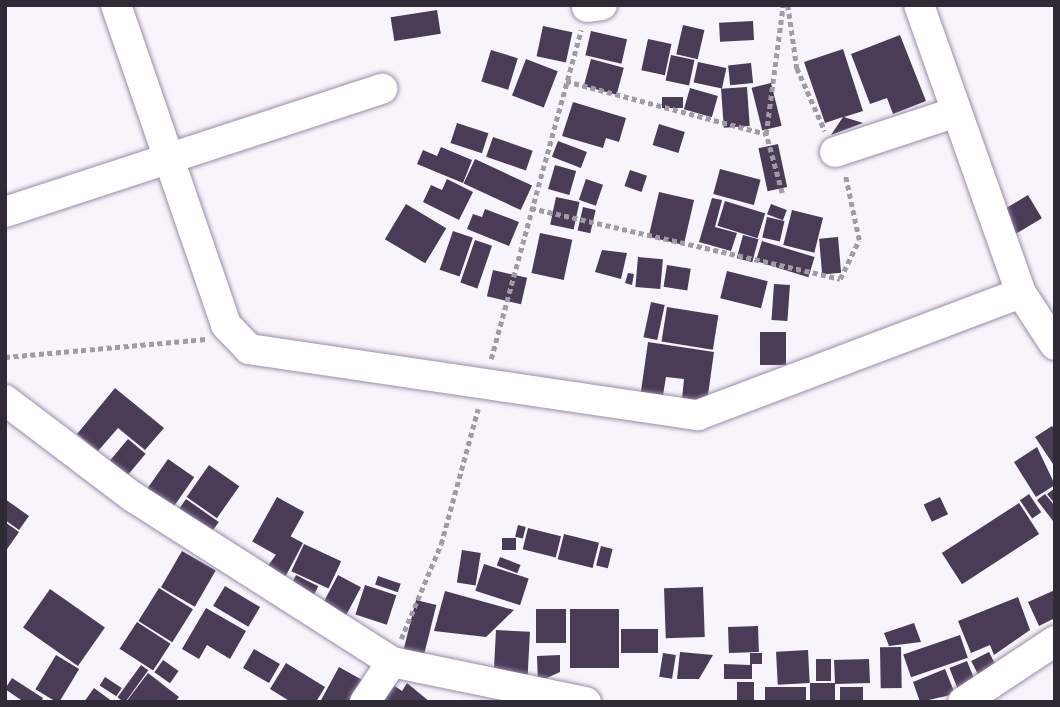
<!DOCTYPE html>
<html>
<head>
<meta charset="utf-8">
<style>
  body { margin:0 }
  #map { position:relative; width:1060px; height:707px; overflow:hidden; background:#f7f4fb; font-family:Merriweather,serif }
  div>[style] { position:absolute }
  [style*='--x'] { left:calc(var(--x)*1px); top:calc(var(--y)*1px); width:calc(var(--w)*1px); rotate:calc(var(--a)*1deg) }
  .building>* { inset:0; background:#4a3b57; transform-origin:0 0 }
  .path>* { height:4.5px; margin-top:-2.25px; transform-origin:0; background:repeating-linear-gradient(90deg,#a09ba5 0 5px,transparent 0 8.5px) }
  .roads { filter:drop-shadow(0 0 2px #9b8aaa) drop-shadow(0 0 2px #9b8aaa) }
  .minor>* { height:30px; margin:-15px; padding:0 15px; transform-origin:15px; border-radius:15px; background:#fff }
  span { translate:-50% -50%; white-space:nowrap; text-align:center; line-height:1.15; -webkit-text-stroke:7px #f7f4fb; paint-order:stroke }
  .frame { position:absolute; inset:0; border:7px solid #302936; pointer-events:none }
</style>
</head>
<body>
<div id="map">
  <div class="building">
    <i style="left:437px;top:10px;width:24px;height:47px;rotate:81deg"></i>
    <i style="left:753px;top:21px;width:19px;height:34px;rotate:87deg"></i>
    <i style="left:683px;top:25px;width:22px;height:30px;rotate:13deg"></i>
    <i style="left:543px;top:26px;width:30px;height:31px;rotate:12deg"></i>
    <i style="left:591px;top:31px;width:37px;height:25px;rotate:13deg"></i>
    <i style="clip-path:polygon(900px 35px,926px 101px,893px 114px,887px 98px,870px 104px,851px 54px)"></i>
    <i style="left:648px;top:39px;width:24px;height:32px;rotate:12deg"></i>
    <i style="clip-path:polygon(843px 49px,863px 111px,844px 117px,863px 123px,831px 135px,843px 117px,825px 123px,804px 62px)"></i>
    <i style="left:491px;top:50px;width:28px;height:33px;rotate:17deg"></i>
    <i style="left:671px;top:55px;width:24px;height:26px;rotate:12deg"></i>
    <i style="left:526px;top:59px;width:34px;height:39px;rotate:21deg"></i>
    <i style="left:591px;top:59px;width:34px;height:28px;rotate:15deg"></i>
    <i style="left:698px;top:62px;width:29px;height:21px;rotate:12deg"></i>
    <i style="left:751px;top:63px;width:20px;height:23px;rotate:84deg"></i>
    <i style="left:771px;top:83px;width:44px;height:20px;rotate:76deg"></i>
    <i style="left:747px;top:87px;width:39px;height:26px;rotate:86deg"></i>
    <i style="left:690px;top:88px;width:29px;height:22px;rotate:16deg"></i>
    <i style="left:683px;top:97px;width:11px;height:21px;rotate:90deg"></i>
    <i style="clip-path:polygon(573px 102px,626px 118px,619px 142px,606px 138px,603px 148px,562px 136px)"></i>
    <i style="left:457px;top:123px;width:33px;height:21px;rotate:18deg"></i>
    <i style="left:659px;top:124px;width:27px;height:22px;rotate:17deg"></i>
    <i style="left:493px;top:137px;width:42px;height:21px;rotate:19deg"></i>
    <i style="left:558px;top:141px;width:31px;height:17px;rotate:21deg"></i>
    <i style="left:778px;top:144px;width:44px;height:20px;rotate:78deg"></i>
    <i style="clip-path:polygon(441px 147px,472px 160px,463px 183px,417px 164px,423px 150px,437px 156px)"></i>
    <i style="left:475px;top:159px;width:63px;height:27px;rotate:25deg"></i>
    <i style="left:555px;top:165px;width:22px;height:25px;rotate:16deg"></i>
    <i style="left:720px;top:169px;width:42px;height:26px;rotate:15deg"></i>
    <i style="left:630px;top:170px;width:18px;height:17px;rotate:19deg"></i>
    <i style="clip-path:polygon(447px 179px,473px 192px,459px 220px,423px 202px,431px 185px,442px 190px)"></i>
    <i style="left:586px;top:179px;width:18px;height:22px;rotate:19deg"></i>
    <i style="left:659px;top:192px;width:36px;height:46px;rotate:13deg"></i>
    <i style="left:1028px;top:195px;width:27px;height:35px;rotate:59deg"></i>
    <i style="left:556px;top:197px;width:24px;height:28px;rotate:12deg"></i>
    <i style="clip-path:polygon(712px 198px,722px 200px,715px 227px,737px 233px,731px 251px,699px 242px)"></i>
    <i style="left:725px;top:201px;width:42px;height:26px;rotate:17deg"></i>
    <i style="left:406px;top:204px;width:47px;height:41px;rotate:31deg"></i>
    <i style="left:771px;top:204px;width:17px;height:11px;rotate:21deg"></i>
    <i style="left:583px;top:207px;width:13px;height:24px;rotate:13deg"></i>
    <i style="clip-path:polygon(485px 209px,519px 222px,509px 246px,467px 229px,473px 214px,482px 217px)"></i>
    <i style="left:792px;top:210px;width:32px;height:36px;rotate:14deg"></i>
    <i style="left:767px;top:217px;width:18px;height:21px;rotate:13deg"></i>
    <i style="left:453px;top:231px;width:21px;height:41px;rotate:19deg"></i>
    <i style="left:540px;top:233px;width:33px;height:41px;rotate:12deg"></i>
    <i style="left:743px;top:235px;width:16px;height:24px;rotate:15deg"></i>
    <i style="left:838px;top:237px;width:36px;height:19px;rotate:85deg"></i>
    <i style="left:475px;top:240px;width:18px;height:45px;rotate:19deg"></i>
    <i style="left:762px;top:241px;width:55px;height:21px;rotate:17deg"></i>
    <i style="clip-path:polygon(602px 250px,627px 253px,621px 279px,595px 272px)"></i>
    <i style="left:638px;top:257px;width:25px;height:30px;rotate:5deg"></i>
    <i style="left:667px;top:265px;width:24px;height:22px;rotate:9deg"></i>
    <i style="left:493px;top:270px;width:35px;height:27px;rotate:13deg"></i>
    <i style="left:727px;top:271px;width:42px;height:28px;rotate:14deg"></i>
    <i style="clip-path:polygon(628px 273px,634px 274px,632px 285px,625px 283px)"></i>
    <i style="left:774px;top:284px;width:16px;height:36px;rotate:4deg"></i>
    <i style="left:651px;top:302px;width:14px;height:36px;rotate:12deg"></i>
    <i style="left:667px;top:307px;width:52px;height:35px;rotate:9deg"></i>
    <i style="left:760px;top:332px;width:26px;height:33px"></i>
    <i style="clip-path:polygon(648px 342px,714px 352px,707px 402px,682px 399px,684px 379px,666px 377px,662px 401px,640px 398px)"></i>
    <i style="clip-path:polygon(115px 388px,164px 428px,145px 450px,118px 428px,98px 451px,77px 434px)"></i>
    <i style="clip-path:polygon(1052px 426px,1055px 430px,1055px 467px,1035px 437px)"></i>
    <i style="left:128px;top:439px;width:23px;height:28px;rotate:40deg"></i>
    <i style="clip-path:polygon(1037px 447px,1055px 485px,1036px 497px,1014px 462px)"></i>
    <i style="left:168px;top:459px;width:32px;height:39px;rotate:35deg"></i>
    <i style="left:209px;top:465px;width:37px;height:39px;rotate:35deg"></i>
    <i style="clip-path:polygon(1055px 488px,1055px 504px,1047px 494px)"></i>
    <i style="left:1029px;top:494px;width:22px;height:11px;rotate:56deg"></i>
    <i style="clip-path:polygon(1045px 494px,1055px 506px,1053px 521px,1037px 500px)"></i>
    <i style="left:277px;top:497px;width:31px;height:51px;rotate:29deg"></i>
    <i style="left:940px;top:497px;width:19px;height:18px;rotate:65deg"></i>
    <i style="clip-path:polygon(5px 499px,29px 516px,19px 530px,5px 520px)"></i>
    <i style="left:186px;top:499px;width:40px;height:16px;rotate:35deg"></i>
    <i style="left:1019px;top:503px;width:37px;height:92px;rotate:57deg"></i>
    <i style="clip-path:polygon(5px 522px,19px 532px,5px 552px)"></i>
    <i style="left:518px;top:525px;width:8px;height:12px;rotate:14deg"></i>
    <i style="left:528px;top:528px;width:34px;height:22px;rotate:14deg"></i>
    <i style="left:564px;top:534px;width:36px;height:26px;rotate:14deg"></i>
    <i style="clip-path:polygon(290px 536px,303px 543px,281px 585px,261px 575px)"></i>
    <i style="left:502px;top:538px;width:14px;height:12px"></i>
    <i style="left:304px;top:544px;width:41px;height:30px;rotate:25deg"></i>
    <i style="left:601px;top:546px;width:12px;height:20px;rotate:14deg"></i>
    <i style="left:462px;top:550px;width:19px;height:33px;rotate:9deg"></i>
    <i style="left:182px;top:551px;width:39px;height:42px;rotate:30deg"></i>
    <i style="left:500px;top:557px;width:22px;height:9px;rotate:21deg"></i>
    <i style="left:484px;top:564px;width:47px;height:28px;rotate:18deg"></i>
    <i style="left:296px;top:575px;width:25px;height:11px;rotate:27deg"></i>
    <i style="left:338px;top:575px;width:26px;height:38px;rotate:28deg"></i>
    <i style="left:378px;top:576px;width:24px;height:9px;rotate:19deg"></i>
    <i style="left:365px;top:585px;width:33px;height:31px;rotate:18deg"></i>
    <i style="left:225px;top:586px;width:41px;height:23px;rotate:31deg"></i>
    <i style="left:703px;top:587px;width:50px;height:39px;rotate:88deg"></i>
    <i style="left:159px;top:588px;width:40px;height:39px;rotate:32deg"></i>
    <i style="left:50px;top:589px;width:67px;height:47px;rotate:35deg"></i>
    <i style="clip-path:polygon(1055px 590px,1055px 618px,1039px 626px,1028px 602px)"></i>
    <i style="clip-path:polygon(445px 591px,514px 610px,486px 637px,434px 631px)"></i>
    <i style="clip-path:polygon(1018px 597px,1030px 630px,994px 655px,990px 645px,971px 653px,958px 621px)"></i>
    <i style="left:416px;top:600px;width:21px;height:57px;rotate:14deg"></i>
    <i style="clip-path:polygon(206px 608px,246px 631px,230px 659px,207px 645px,199px 659px,182px 649px)"></i>
    <i style="left:536px;top:609px;width:30px;height:34px"></i>
    <i style="left:570px;top:609px;width:49px;height:59px"></i>
    <i style="left:137px;top:622px;width:40px;height:32px;rotate:33deg"></i>
    <i style="clip-path:polygon(914px 623px,921px 642px,889px 646px,884px 633px)"></i>
    <i style="left:758px;top:626px;width:26px;height:30px;rotate:88deg"></i>
    <i style="left:621px;top:629px;width:37px;height:24px"></i>
    <i style="left:496px;top:630px;width:34px;height:49px;rotate:3deg"></i>
    <i style="left:960px;top:635px;width:24px;height:60px;rotate:71deg"></i>
    <i style="left:901px;top:647px;width:41px;height:21px;rotate:89deg"></i>
    <i style="left:254px;top:649px;width:30px;height:22px;rotate:30deg"></i>
    <i style="left:808px;top:650px;width:33px;height:32px;rotate:87deg"></i>
    <i style="clip-path:polygon(680px 652px,713px 655px,699px 679px,677px 679px)"></i>
    <i style="left:989px;top:652px;width:18px;height:20px;rotate:63deg"></i>
    <i style="left:663px;top:653px;width:13px;height:24px;rotate:9deg"></i>
    <i style="clip-path:polygon(750px 653px,762px 653px,762px 664px,752px 664px,752px 679px,724px 679px,724px 664px,750px 665px)"></i>
    <i style="left:56px;top:655px;width:27px;height:40px;rotate:31deg"></i>
    <i style="clip-path:polygon(560px 655px,560px 672px,538px 682px,537px 656px)"></i>
    <i style="left:816px;top:659px;width:15px;height:22px"></i>
    <i style="clip-path:polygon(869px 659px,870px 683px,835px 684px,835px 702px,810px 702px,810px 683px,835px 683px,834px 660px)"></i>
    <i style="left:163px;top:660px;width:19px;height:15px;rotate:35deg"></i>
    <i style="left:967px;top:661px;width:22px;height:19px;rotate:68deg"></i>
    <i style="clip-path:polygon(286px 663px,325px 687px,316px 702px,291px 702px,270px 689px)"></i>
    <i style="left:141px;top:665px;width:9px;height:40px;rotate:36deg"></i>
    <i style="clip-path:polygon(339px 667px,364px 681px,352px 702px,320px 702px)"></i>
    <i style="clip-path:polygon(945px 669px,955px 694px,920px 702px,913px 682px)"></i>
    <i style="clip-path:polygon(148px 673px,179px 697px,175px 702px,126px 702px)"></i>
    <i style="left:105px;top:677px;width:20px;height:10px;rotate:33deg"></i>
    <i style="clip-path:polygon(12px 678px,43px 698px,41px 702px,24px 702px,5px 689px)"></i>
    <i style="left:737px;top:682px;width:17px;height:20px"></i>
    <i style="clip-path:polygon(407px 683px,430px 702px,380px 702px,392px 684px,402px 691px)"></i>
    <i style="left:765px;top:687px;width:41px;height:15px"></i>
    <i style="left:840px;top:687px;width:23px;height:15px"></i>
    <i style="clip-path:polygon(94px 688px,113px 702px,84px 702px)"></i>
  </div>
  <div class="path">
    <i style="--x:788;--y:5;--w:64;--a:81.9"></i>
    <i style="--x:797;--y:68;--w:69;--a:66"></i>
    <i style="--x:566;--y:81;--w:207;--a:14.8"></i>
    <i style="--x:782;--y:193;--w:61;--a:-105.2"></i>
    <i style="--x:766;--y:134;--w:130;--a:-82.5"></i>
    <i style="--x:531;--y:208;--w:317;--a:12.9"></i>
    <i style="--x:840;--y:279;--w:43;--a:-64"></i>
    <i style="--x:859;--y:240;--w:67;--a:-102"></i>
    <i style="--x:5;--y:357;--w:202;--a:-5.1"></i>
    <i style="--x:491;--y:359;--w:341;--a:-74.7"></i>
    <i style="--x:401;--y:639;--w:103;--a:-67.2"></i>
    <i style="--x:441;--y:544;--w:140;--a:-74.7"></i>
  </div>
  <div class="roads">
    <div class="minor">
      <i style="--x:116;--y:5;--w:338;--a:71"></i>
      <i style="--x:226;--y:325;--w:33;--a:46"></i>
      <i style="--x:249;--y:349;--w:454;--a:8.4"></i>
      <i style="--x:698;--y:415;--w:345;--a:-20.7"></i>
      <i style="--x:919;--y:5;--w:306;--a:70.5"></i>
      <i style="--x:1021;--y:293;--w:62;--a:56.8"></i>
      <i style="--x:587;--y:7;--w:15;--a:-8"></i>
      <i style="--x:835;--y:152;--w:128;--a:-18.2"></i>
      <i style="--x:5;--y:212;--w:397;--a:-18.1"></i>
      <i style="--x:5;--y:400;--w:161;--a:37.2"></i>
      <i style="--x:133;--y:497;--w:307;--a:32.5"></i>
      <i style="--x:392;--y:662;--w:198;--a:11.7"></i>
      <i style="--x:365;--y:702;--w:48;--a:-56"></i>
      <i style="--x:963;--y:702;--w:110;--a:-33.5"></i>
    </div>
  </div>
  <div class="frame"></div>
</div>
</body>
</html>
